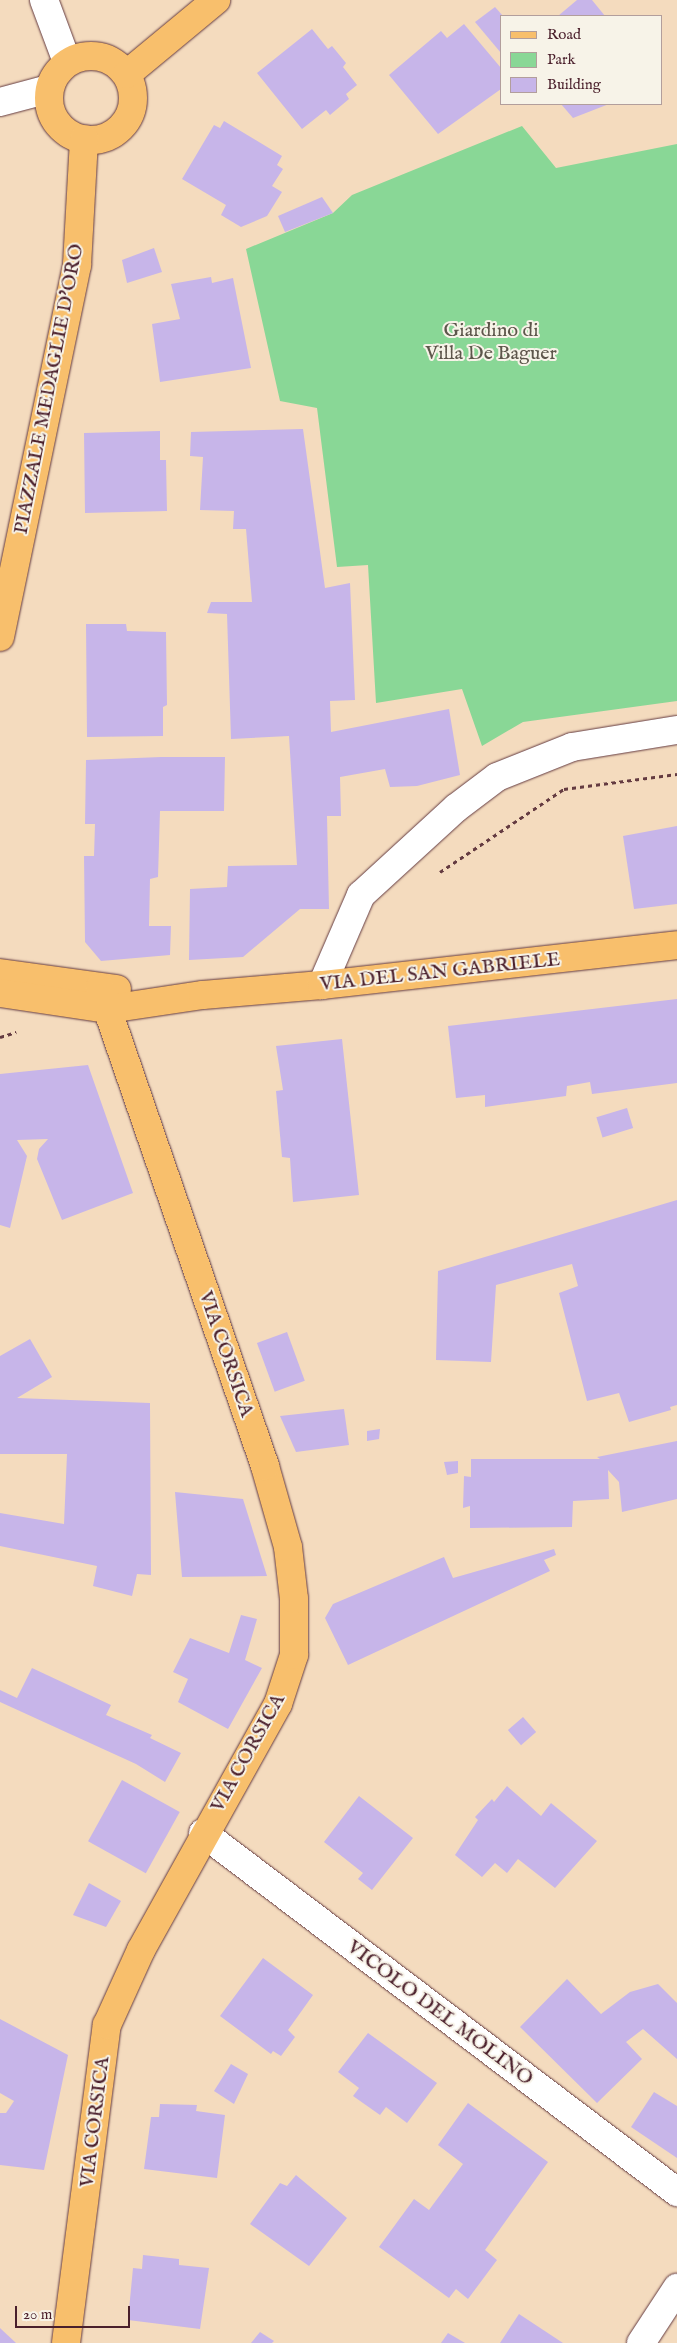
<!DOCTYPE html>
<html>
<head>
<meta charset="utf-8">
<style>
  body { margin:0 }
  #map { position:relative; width:677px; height:2343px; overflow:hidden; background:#f4dbbe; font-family:"IM FELL English",serif }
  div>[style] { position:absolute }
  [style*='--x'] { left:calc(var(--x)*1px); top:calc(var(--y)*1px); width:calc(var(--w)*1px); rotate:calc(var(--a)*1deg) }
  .green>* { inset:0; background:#89d796 }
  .building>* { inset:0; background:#c7b5e9; transform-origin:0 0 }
  .path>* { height:3px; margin-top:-1.5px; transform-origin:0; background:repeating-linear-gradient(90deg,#643b41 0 4px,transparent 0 8px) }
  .roads { filter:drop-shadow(0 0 1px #643b41) drop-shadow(0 0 1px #643b41) }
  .minor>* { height:28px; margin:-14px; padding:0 14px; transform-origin:14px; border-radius:14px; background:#fff }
  .major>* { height:28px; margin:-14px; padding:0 14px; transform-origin:14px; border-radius:14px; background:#f8bf6c }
  .major>.ring { margin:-14px; padding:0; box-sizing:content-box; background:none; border:28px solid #f8bf6c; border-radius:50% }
  span { translate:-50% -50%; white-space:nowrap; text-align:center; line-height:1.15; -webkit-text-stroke:4px #f7f3e8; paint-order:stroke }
  .park-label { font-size:20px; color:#5d564b }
  .street-label { font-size:20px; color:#4a1f2b }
  .legend { position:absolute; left:500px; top:15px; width:162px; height:90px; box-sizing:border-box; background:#f7f3e8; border:1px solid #b29e9c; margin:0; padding:6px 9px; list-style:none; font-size:15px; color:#4a1f2b }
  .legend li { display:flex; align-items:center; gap:10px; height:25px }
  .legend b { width:25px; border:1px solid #b29e9c }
  .scale { position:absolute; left:15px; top:2306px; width:115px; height:22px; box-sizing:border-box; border:2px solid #4a1f2b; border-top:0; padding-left:6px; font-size:15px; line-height:18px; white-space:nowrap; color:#4a1f2b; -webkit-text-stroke:4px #f7f3e8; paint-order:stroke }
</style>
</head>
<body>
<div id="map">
  <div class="green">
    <i style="clip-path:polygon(522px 126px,556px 168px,677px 144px,677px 701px,523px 722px,482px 746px,462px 689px,376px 703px,368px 565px,337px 567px,317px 408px,280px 401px,246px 249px,333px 213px,352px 195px)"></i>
  </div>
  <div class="building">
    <i style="clip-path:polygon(577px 0,592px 0,605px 16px,558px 16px)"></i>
    <i style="clip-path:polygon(495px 7px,503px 16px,501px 53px,475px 22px)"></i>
    <i style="clip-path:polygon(464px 24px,501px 68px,501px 89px,438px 134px,389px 75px,441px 31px,447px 38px)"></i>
    <i style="clip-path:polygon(312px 29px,328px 49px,332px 46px,346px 63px,343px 67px,357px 85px,346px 94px,349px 99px,330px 115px,326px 110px,302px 129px,257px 73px)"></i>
    <i style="clip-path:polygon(561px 104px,609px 104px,573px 118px)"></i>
    <i style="clip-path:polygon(224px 121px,282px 156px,277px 165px,283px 169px,272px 186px,282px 192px,267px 216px,241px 227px,221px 215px,226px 205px,182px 179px,214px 125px,220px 128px)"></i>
    <i style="clip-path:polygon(322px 197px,333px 213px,285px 232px,278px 216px)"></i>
    <i style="clip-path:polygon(154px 248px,162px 272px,127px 283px,122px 260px)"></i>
    <i style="clip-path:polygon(211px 277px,212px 283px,233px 278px,251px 368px,160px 382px,152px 324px,180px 319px,171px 284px)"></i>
    <i style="clip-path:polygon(303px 429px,325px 588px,350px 583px,355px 700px,330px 701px,331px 732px,449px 709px,460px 775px,417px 786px,390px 787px,385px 769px,340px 777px,341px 816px,327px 816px,329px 909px,300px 909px,243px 957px,189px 960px,190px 889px,227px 887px,228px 866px,297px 865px,289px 736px,231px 739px,227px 614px,207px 613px,211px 602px,252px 602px,246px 529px,233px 529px,234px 511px,200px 510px,203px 457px,190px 456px,191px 432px)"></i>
    <i style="clip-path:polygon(160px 431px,160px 460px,166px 460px,167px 511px,85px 513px,84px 433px)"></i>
    <i style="clip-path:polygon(86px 624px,126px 624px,127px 631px,166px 632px,167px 705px,163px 707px,163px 736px,87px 737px)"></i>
    <i style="clip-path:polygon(161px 757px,225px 757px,224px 811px,160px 811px,158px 877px,150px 879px,149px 926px,171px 926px,170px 955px,101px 961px,85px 942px,84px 856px,94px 856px,95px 824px,85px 824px,86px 760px)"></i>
    <i style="clip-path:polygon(677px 826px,677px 904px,634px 909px,623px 836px)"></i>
    <i style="clip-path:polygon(677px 999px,677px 1083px,592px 1094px,590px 1082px,567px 1086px,566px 1096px,485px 1107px,485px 1095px,456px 1098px,448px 1026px)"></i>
    <i style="clip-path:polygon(342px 1039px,359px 1195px,293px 1202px,290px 1158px,282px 1157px,276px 1091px,283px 1090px,276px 1046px)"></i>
    <i style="clip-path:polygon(88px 1065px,133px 1193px,62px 1220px,37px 1159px,39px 1149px,48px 1139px,17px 1140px,27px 1156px,10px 1228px,0 1225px,0 1074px)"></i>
    <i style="left:627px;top:1108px;width:21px;height:32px;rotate:73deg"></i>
    <i style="clip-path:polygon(677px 1200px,677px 1405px,670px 1407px,671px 1410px,629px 1422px,619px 1393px,587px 1401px,559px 1293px,578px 1286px,572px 1264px,496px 1285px,491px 1362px,436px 1360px,438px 1271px)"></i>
    <i style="left:287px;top:1332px;width:52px;height:32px;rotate:70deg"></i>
    <i style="clip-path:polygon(30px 1339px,52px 1377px,17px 1398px,150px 1403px,151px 1575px,137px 1574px,132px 1596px,93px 1586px,97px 1566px,0 1546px,0 1513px,64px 1524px,67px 1454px,0 1454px,0 1356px)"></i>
    <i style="clip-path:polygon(344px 1409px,349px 1445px,296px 1452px,280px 1416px)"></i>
    <i style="clip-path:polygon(380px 1429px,379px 1439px,367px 1441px,367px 1431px)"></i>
    <i style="clip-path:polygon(677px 1441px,677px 1499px,622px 1512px,619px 1482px,608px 1470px,609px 1499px,573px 1501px,572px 1527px,470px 1528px,470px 1506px,463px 1508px,464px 1476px,471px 1477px,471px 1459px,600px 1459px,597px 1457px)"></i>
    <i style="clip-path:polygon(458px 1461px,458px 1473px,447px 1475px,444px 1462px)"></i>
    <i style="clip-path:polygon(175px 1492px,243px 1499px,267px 1576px,182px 1577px)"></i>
    <i style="clip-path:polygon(554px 1549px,556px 1555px,544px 1560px,550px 1571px,348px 1665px,325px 1618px,333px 1604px,444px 1557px,453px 1578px)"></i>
    <i style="clip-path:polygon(241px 1615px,257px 1619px,245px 1660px,262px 1668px,228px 1729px,178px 1702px,188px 1679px,173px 1672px,190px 1638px,229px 1653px)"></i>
    <i style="clip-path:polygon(32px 1668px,111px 1705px,106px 1715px,152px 1735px,150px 1738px,181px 1753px,165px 1782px,136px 1764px,0 1702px,0 1690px,17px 1698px)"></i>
    <i style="left:523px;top:1717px;width:20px;height:20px;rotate:49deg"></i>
    <i style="left:122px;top:1780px;width:66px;height:70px;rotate:29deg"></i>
    <i style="clip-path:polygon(507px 1786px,541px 1816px,551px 1803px,597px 1841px,555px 1888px,518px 1859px,507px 1873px,495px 1863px,482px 1877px,455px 1855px,478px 1820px,475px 1817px,492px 1799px,494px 1802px)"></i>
    <i style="clip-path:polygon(359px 1796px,413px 1838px,372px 1890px,358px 1879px,363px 1873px,324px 1842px)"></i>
    <i style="clip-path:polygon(89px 1883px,121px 1901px,106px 1927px,73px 1915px)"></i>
    <i style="clip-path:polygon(263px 1958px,313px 1995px,288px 2030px,295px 2037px,281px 2056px,273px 2051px,271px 2054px,220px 2016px)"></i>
    <i style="clip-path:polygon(567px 1979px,601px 2014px,630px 1992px,658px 1984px,677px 2003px,677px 2059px,643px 2029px,626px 2042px,642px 2059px,597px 2103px,520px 2027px)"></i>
    <i style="clip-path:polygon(0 2019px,68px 2055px,44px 2170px,0 2165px,0 2113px,6px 2113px,14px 2101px,0 2093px)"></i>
    <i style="clip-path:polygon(368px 2033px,437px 2083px,407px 2123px,386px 2107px,380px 2115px,353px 2096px,359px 2088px,338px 2072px)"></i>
    <i style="clip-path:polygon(231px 2064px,248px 2074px,234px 2104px,214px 2091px)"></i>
    <i style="clip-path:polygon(654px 2092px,677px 2106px,677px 2158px,631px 2127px)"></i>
    <i style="clip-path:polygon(468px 2103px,548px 2162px,485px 2250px,497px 2260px,468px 2299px,456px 2289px,449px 2298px,379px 2247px,414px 2199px,429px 2210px,463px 2164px,438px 2145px)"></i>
    <i style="clip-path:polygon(160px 2104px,197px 2105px,196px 2111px,225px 2115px,217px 2178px,144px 2169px,151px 2117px,159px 2117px)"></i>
    <i style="clip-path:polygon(296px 2175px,347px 2218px,309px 2266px,250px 2224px,280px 2183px,287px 2186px)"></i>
    <i style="clip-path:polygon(143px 2255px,179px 2259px,179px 2265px,209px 2268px,200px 2329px,128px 2320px,133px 2268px,142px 2269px)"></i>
    <i style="clip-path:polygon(519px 2314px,563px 2343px,500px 2343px)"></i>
    <i style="clip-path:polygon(0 2328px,16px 2343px,0 2343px)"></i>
    <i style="clip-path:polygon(260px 2332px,274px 2341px,272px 2343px,251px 2343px)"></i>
    <i style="clip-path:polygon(448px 2333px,465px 2343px,441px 2343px)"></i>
  </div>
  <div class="path">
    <i style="--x:440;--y:872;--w:149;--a:-33.8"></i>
    <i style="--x:564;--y:789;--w:114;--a:-7.6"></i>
    <i style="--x:0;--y:1037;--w:17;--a:-17"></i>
  </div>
  <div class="roads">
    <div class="minor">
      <i style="--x:44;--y:0;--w:66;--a:69.6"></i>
      <i style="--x:0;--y:102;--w:51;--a:-14.9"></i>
      <i style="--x:322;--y:985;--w:98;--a:-66.6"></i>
      <i style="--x:361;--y:895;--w:129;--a:-42.5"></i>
      <i style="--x:456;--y:808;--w:51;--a:-37.1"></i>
      <i style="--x:497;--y:777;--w:81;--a:-21.8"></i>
      <i style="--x:572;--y:747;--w:106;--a:-9.2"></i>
      <i style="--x:203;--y:1833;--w:595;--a:37.14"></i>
      <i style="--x:641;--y:2343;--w:66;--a:-56.8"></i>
    </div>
    <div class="major">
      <i class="ring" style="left:49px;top:56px;width:56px;height:56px"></i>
      <i style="--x:127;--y:74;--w:116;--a:-39.7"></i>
      <i style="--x:0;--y:637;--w:380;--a:-78.3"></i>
      <i style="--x:77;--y:265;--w:126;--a:-86.8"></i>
      <i style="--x:0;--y:973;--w:118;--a:7.8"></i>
      <i style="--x:0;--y:993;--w:110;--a:8.4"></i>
      <i style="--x:109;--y:1009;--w:95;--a:-8.5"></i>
      <i style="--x:203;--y:995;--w:119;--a:-4.8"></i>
      <i style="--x:322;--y:985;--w:357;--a:-6.4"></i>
      <i style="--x:66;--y:2343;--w:321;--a:-82.7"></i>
      <i style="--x:107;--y:2025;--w:82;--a:-65.6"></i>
      <i style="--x:141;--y:1950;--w:282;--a:-60.9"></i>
      <i style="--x:278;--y:1704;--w:52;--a:-71.9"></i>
      <i style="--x:294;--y:1655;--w:56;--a:-90"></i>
      <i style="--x:294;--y:1599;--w:52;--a:-96.6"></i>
      <i style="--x:288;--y:1547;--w:84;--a:-105.9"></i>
      <i style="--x:265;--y:1466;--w:506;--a:-109.04"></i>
    </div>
  </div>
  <div class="park-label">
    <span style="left:491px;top:342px">Giardino di<br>Villa De Baguer</span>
  </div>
  <div class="street-label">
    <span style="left:49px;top:389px;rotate:-79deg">PIAZZALE MEDAGLIE D'ORO</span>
    <span style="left:440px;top:972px;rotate:-6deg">VIA DEL SAN GABRIELE</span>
    <span style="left:226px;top:1354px;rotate:71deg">VIA CORSICA</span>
    <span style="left:248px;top:1753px;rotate:-61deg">VIA CORSICA</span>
    <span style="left:440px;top:2013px;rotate:37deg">VICOLO DEL MOLINO</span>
    <span style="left:95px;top:2122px;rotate:-83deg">VIA CORSICA</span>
  </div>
  <ul class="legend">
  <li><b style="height:6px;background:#f8bf6c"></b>Road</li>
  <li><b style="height:14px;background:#89d796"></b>Park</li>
  <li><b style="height:14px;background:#c7b5e9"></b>Building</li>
  </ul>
  <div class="scale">20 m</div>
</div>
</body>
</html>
